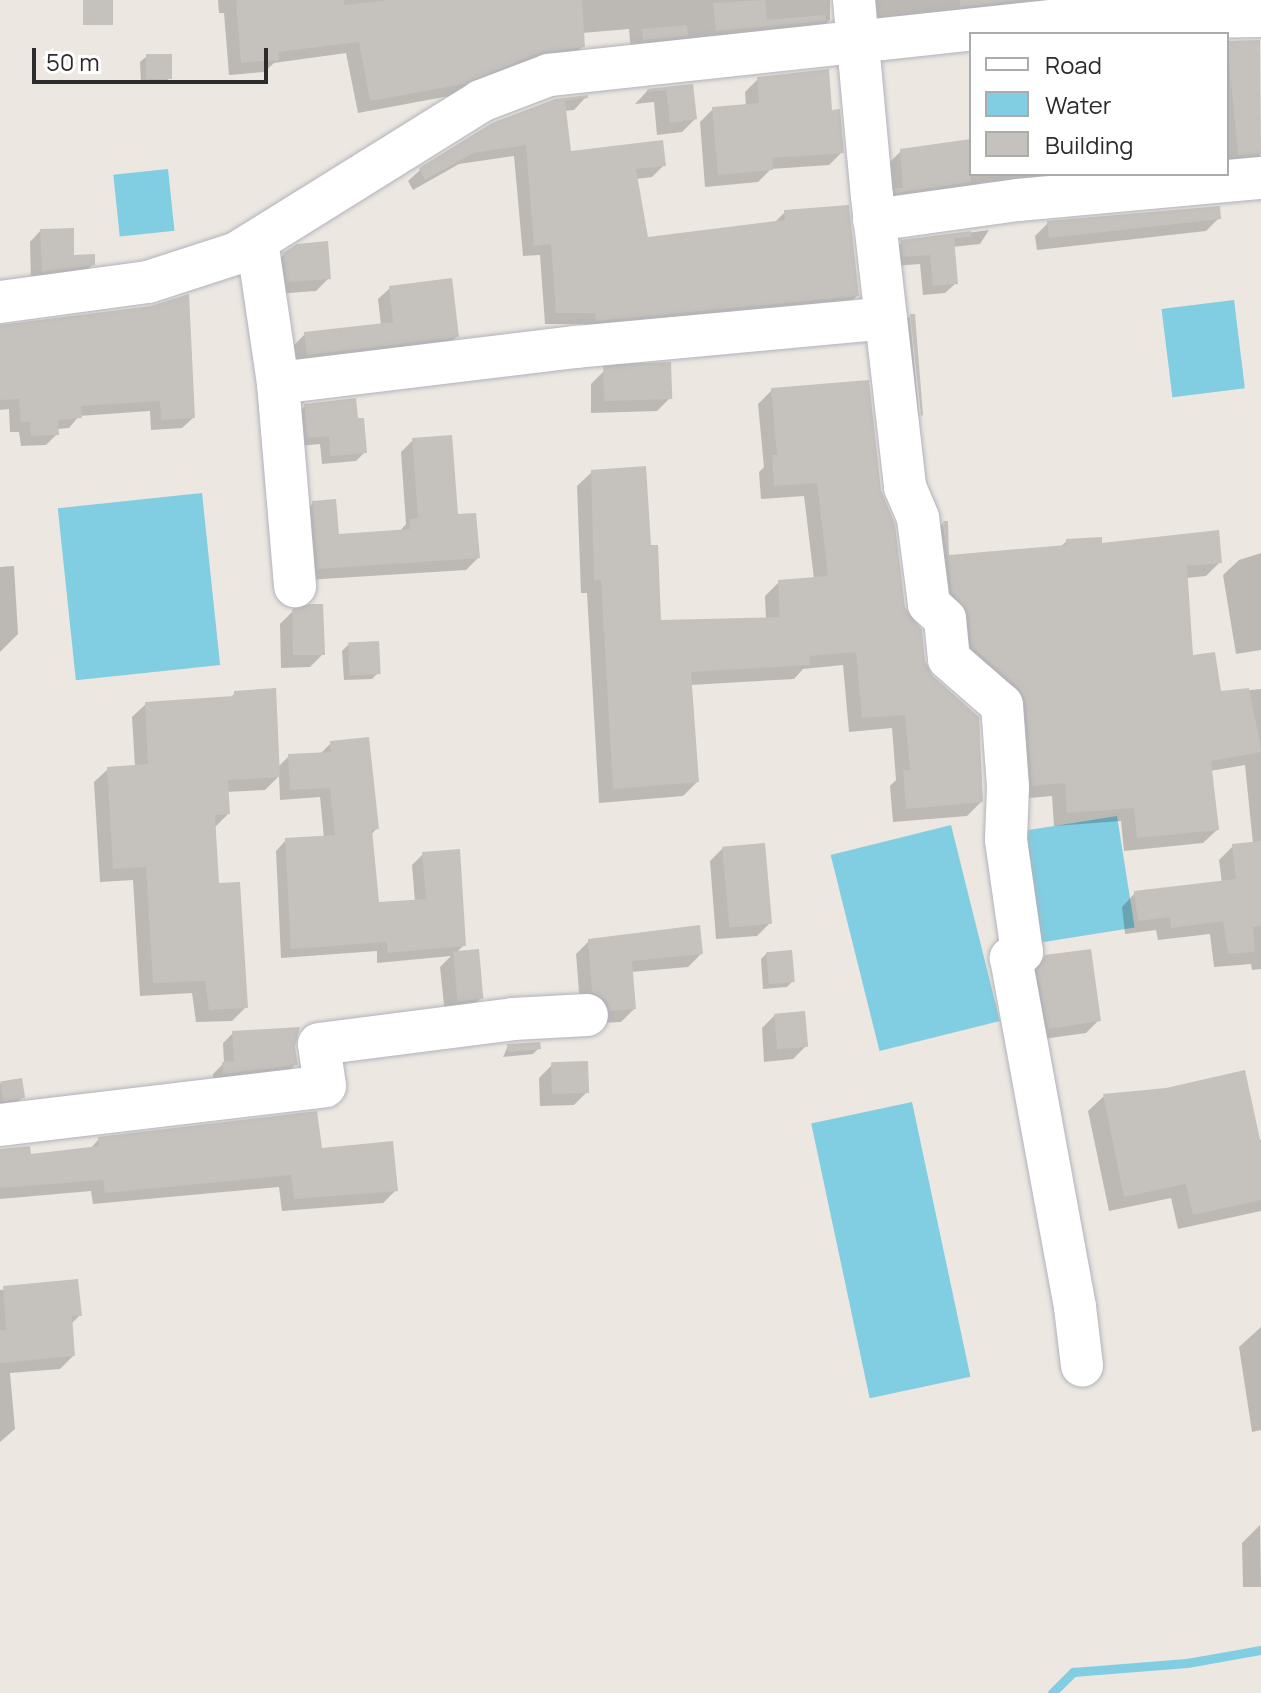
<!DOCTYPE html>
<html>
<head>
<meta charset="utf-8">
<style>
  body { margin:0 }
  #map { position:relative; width:1261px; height:1693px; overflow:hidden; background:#ece7e1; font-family:Manrope,sans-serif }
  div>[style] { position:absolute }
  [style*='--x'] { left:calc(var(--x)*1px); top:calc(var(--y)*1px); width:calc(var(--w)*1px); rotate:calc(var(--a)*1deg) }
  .water>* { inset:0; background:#81cde1; transform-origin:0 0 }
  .shadow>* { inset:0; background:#0003; transform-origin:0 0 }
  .stream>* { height:9px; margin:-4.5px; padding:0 4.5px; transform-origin:4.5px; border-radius:4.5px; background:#81cde1 }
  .building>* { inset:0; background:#c5c1bc; transform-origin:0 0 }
  .roads { filter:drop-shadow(0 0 2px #b1b3bb) drop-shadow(0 0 2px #b1b3bb) }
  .minor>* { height:42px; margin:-21px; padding:0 21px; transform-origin:21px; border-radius:21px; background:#fff }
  span { translate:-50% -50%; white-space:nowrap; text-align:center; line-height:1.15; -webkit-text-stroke:6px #fff; paint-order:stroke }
  .legend { position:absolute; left:969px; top:32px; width:260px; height:144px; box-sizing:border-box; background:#fff; border:2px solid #ababab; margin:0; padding:10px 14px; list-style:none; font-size:24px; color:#2c2c2c }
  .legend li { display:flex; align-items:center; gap:16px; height:40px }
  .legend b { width:40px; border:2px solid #ababab }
  .scale { position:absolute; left:32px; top:48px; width:236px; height:36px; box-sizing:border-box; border:4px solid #2c2c2c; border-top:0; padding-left:10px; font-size:24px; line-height:28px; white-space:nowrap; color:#2c2c2c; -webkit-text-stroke:6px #fff; paint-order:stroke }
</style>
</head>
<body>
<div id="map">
  <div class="water">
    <i style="left:168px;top:169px;width:62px;height:55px;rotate:84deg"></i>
    <i style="left:1234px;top:300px;width:89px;height:73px;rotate:83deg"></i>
    <i style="left:202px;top:493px;width:173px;height:145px;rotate:84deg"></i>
    <i style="left:1117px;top:816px;width:113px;height:106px;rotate:81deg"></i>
    <i style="left:951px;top:825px;width:202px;height:124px;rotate:76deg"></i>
    <i style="left:912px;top:1102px;width:281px;height:103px;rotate:78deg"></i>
  </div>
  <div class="shadow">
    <i style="clip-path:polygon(218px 0,830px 0,830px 20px,817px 32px,631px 52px,629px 29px,582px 33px,583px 46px,570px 59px,526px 64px,449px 96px,358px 113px,346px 53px,274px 63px,264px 72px,229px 75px,224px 13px,219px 13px)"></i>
    <i style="clip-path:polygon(861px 0,1179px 0,867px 23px)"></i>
    <i style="left:1258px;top:42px;width:123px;height:31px;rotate:89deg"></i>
    <i style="clip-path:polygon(147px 56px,171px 77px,164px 83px,141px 84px,140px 62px)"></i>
    <i style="clip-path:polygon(758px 79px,830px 112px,842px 152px,829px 165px,771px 169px,758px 182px,705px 187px,700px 122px,713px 109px,746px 106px,745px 92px)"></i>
    <i style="clip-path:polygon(692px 86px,695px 119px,682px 132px,657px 135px,654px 102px,635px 104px,648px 90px)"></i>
    <i style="clip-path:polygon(586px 97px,574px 110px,564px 111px,570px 153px,664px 165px,652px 177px,636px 179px,646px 239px,774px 223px,785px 212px,857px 296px,845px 307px,585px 332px,584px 324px,545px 324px,540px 255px,523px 256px,514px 156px,459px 164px,413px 190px,408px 181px,420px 170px,555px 100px)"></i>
    <i style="clip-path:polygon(971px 141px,971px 174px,1040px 174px,1036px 178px,981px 183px,971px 193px,883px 205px,888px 164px,901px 151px)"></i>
    <i style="clip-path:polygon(1219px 218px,1206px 231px,1037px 250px,1035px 236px,1048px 223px)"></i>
    <i style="clip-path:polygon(41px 230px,72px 257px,93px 264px,82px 275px,31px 282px,30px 242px)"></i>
    <i style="clip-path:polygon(989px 230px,980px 244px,952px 247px,956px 283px,945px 293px,923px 295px,920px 264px,894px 266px,892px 252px,902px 242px)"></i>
    <i style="clip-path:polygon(284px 254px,329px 278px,316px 291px,275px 294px,271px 268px)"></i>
    <i style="clip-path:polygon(390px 288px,457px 336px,446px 348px,296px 366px,294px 345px,305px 334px,381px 325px,378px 299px)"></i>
    <i style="clip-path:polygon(152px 308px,193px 418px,182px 428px,151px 430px,150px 411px,79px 416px,69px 428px,57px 429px,57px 434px,46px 445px,21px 446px,19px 432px,10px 432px,9px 409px,0 410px,0 327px)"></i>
    <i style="clip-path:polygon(910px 316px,919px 415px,912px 422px,901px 326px)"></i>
    <i style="clip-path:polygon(604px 371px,670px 398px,657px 411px,591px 413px,591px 384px)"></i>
    <i style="clip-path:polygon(772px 390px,879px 490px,903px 608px,981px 802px,967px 816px,893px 822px,890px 786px,896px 780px,892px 728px,849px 732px,843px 665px,803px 669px,794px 679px,690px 685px,697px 782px,683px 796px,599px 803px,587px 593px,581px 593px,577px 486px,592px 472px,649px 547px,659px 622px,766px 620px,765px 596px,779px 582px,814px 579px,804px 496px,761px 499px,759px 472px,764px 467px,758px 404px)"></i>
    <i style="clip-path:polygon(305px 406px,365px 452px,356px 461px,322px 464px,320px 444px,298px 446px,296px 415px)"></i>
    <i style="clip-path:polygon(413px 440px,478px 558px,466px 570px,306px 580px,301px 515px,313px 503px,337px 537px,399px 532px,406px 524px,401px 452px)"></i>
    <i style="clip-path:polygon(943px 523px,948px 557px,1059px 548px,1067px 541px,1220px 562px,1206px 576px,1186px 578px,1191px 657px,1219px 693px,1261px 689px,1261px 969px,1252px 970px,1251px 964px,1214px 967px,1210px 934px,1158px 940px,1156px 930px,1125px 934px,1122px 907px,1135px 893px,1222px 883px,1219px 860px,1233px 846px,1253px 844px,1245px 765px,1210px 771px,1217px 830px,1203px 843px,1124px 851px,1121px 821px,1054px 826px,1052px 796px,1019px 799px,959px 661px,930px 537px)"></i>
    <i style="clip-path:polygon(1261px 553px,1261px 650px,1236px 654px,1223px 575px,1239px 560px)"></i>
    <i style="clip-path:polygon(14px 566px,18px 634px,0 652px,0 567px)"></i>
    <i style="clip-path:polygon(293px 611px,323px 654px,310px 667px,281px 668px,280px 624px)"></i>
    <i style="clip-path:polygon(348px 645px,378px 673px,372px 679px,344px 680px,342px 651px)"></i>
    <i style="clip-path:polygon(235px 693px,278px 767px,289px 756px,319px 755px,331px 743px,377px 828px,371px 835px,377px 905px,415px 902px,412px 865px,423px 854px,464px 945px,456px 953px,481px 998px,468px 1011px,445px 1014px,440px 967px,451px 956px,377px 963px,377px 951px,281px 958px,276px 851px,286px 840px,324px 838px,320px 797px,280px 800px,279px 776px,265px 790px,226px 792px,228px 814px,214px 828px,218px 886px,246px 1007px,232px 1021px,196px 1022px,192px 993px,140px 996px,133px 880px,100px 882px,94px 782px,108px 769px,135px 767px,132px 717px,146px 704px,230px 698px)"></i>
    <i style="clip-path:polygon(723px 848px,770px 923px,757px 936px,716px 939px,710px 861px)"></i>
    <i style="clip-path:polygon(589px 941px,701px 954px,688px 967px,631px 972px,634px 1009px,621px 1022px,598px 1023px,580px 1005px,576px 954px)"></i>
    <i style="clip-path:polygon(767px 953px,793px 981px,787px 987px,763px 989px,761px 959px)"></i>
    <i style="clip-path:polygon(1046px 957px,1099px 1020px,1086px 1033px,1036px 1040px,1032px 971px)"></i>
    <i style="clip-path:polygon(775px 1015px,806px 1046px,793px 1059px,764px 1062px,762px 1028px)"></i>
    <i style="clip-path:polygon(233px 1033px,293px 1046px,296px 1064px,285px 1075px,213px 1083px,213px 1074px,224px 1063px,223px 1043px)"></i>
    <i style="clip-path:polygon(508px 1046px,539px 1048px,533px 1054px,503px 1057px)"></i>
    <i style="clip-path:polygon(552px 1065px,587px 1092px,574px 1105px,540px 1106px,539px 1078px)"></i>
    <i style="clip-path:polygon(0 1083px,23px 1097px,9px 1110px,0 1112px)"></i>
    <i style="clip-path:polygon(1104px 1096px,1261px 1140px,1261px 1211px,1178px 1229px,1171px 1198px,1109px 1211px,1088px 1111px)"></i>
    <i style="clip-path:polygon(99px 1139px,320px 1150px,396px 1190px,383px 1203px,282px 1211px,279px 1187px,93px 1204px,91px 1191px,0 1199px,0 1150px,29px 1156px,90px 1149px)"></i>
    <i style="clip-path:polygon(77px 1281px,80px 1315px,71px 1324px,73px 1356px,60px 1369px,10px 1373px,15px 1429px,0 1442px,0 1290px)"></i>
    <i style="clip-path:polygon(1261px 1327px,1261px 1430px,1252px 1432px,1239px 1347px)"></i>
    <i style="clip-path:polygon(1260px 1525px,1261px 1587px,1243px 1587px,1242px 1543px)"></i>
  </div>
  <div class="stream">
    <i style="--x:1052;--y:1693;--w:30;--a:-45"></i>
    <i style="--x:1073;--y:1672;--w:114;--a:-4.5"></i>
    <i style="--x:1187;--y:1663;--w:75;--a:-10"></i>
  </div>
  <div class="building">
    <i style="left:83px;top:0;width:30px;height:25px"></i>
    <i style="clip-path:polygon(236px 0,344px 0,344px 5px,389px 0,582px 0,585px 47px,541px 52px,464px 84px,370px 101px,359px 42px,278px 52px,279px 60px,241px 63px)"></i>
    <i style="clip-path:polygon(765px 0,767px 20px,825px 15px,826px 21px,716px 31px,713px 3px)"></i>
    <i style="clip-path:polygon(960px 0,1021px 0,960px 7px)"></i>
    <i style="left:687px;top:25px;width:11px;height:45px;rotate:85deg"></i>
    <i style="clip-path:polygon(1260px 40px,1261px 154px,1238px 155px,1227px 41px)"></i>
    <i style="left:146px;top:54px;width:26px;height:25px"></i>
    <i style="clip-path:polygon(829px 69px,832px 110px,840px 109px,844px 153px,772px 158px,773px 170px,718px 175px,712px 107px,759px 103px,757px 77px)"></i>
    <i style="clip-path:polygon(693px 84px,697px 119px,670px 123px,666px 90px,648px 92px,647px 89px)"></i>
    <i style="clip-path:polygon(588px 95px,588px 98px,565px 101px,571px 151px,663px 140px,666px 166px,636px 169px,648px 237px,785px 220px,784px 210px,849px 205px,859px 296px,596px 321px,595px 313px,556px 313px,551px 244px,534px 246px,526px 145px,473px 153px,425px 180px,419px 168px,492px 123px,555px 99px)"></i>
    <i style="clip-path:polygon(971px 139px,971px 182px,896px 193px,895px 188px,903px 188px,900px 149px)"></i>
    <i style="clip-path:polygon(1220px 206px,1221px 219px,1049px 238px,1047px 221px)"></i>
    <i style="clip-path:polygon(74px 228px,74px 255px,95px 254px,95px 265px,42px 272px,40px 229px)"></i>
    <i style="clip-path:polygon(971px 231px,971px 237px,954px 238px,958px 284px,933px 286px,930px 255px,903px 257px,901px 240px)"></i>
    <i style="clip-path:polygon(328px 241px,331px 279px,287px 282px,283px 253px,297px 244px)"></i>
    <i style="clip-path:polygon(452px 278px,459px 337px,307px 355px,304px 332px,393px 322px,389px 286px)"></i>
    <i style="clip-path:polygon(189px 294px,195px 418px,161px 420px,160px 401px,81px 406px,82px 418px,58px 420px,59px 435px,31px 436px,30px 422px,21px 422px,19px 399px,0 400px,0 325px,151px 306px)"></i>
    <i style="clip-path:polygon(910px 314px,915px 314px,923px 415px,921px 416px)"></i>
    <i style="left:671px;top:362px;width:37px;height:68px;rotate:88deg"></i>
    <i style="clip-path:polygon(869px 380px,881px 490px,895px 524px,905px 607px,922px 630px,925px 661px,933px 676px,979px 717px,983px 802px,906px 809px,903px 770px,910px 770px,905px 715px,862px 718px,856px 652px,809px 656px,810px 665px,691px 672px,699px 782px,613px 789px,601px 580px,594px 580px,591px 470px,646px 466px,651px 545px,658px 545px,661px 620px,780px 617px,778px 580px,828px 576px,817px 483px,774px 486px,772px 455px,777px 455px,771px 388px)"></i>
    <i style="clip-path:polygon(356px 398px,358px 418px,364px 418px,367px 453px,330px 456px,329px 436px,307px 438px,304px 404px)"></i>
    <i style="clip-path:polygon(452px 435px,458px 514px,476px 513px,480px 558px,318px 569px,312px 501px,336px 499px,339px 534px,410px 529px,409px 519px,418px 518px,412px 438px)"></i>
    <i style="clip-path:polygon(943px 521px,948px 521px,949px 555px,1066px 545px,1066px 539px,1102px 537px,1102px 543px,1219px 530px,1222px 563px,1187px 566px,1193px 655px,1215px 652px,1221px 691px,1249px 688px,1261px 749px,1261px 752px,1211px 761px,1219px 830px,1137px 838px,1134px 808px,1067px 813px,1065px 783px,1032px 786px,1026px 702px,1018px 687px,972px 647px,969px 616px,952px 592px)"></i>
    <i style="clip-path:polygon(310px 604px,323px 604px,325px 655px,293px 655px,292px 609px)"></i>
    <i style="left:379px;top:641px;width:33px;height:31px;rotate:87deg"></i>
    <i style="clip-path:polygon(276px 688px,280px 777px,228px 780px,230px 814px,215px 815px,219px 883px,240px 882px,248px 1008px,209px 1010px,205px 981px,153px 983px,146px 867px,113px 869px,107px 767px,148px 764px,145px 702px,234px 696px,234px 691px)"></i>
    <i style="clip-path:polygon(369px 737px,379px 829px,372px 830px,379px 902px,426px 899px,422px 852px,460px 849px,466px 946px,387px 953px,387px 942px,291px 949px,285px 838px,335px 835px,330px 788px,290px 790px,288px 754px,331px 752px,330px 741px)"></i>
    <i style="clip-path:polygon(1261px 841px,1261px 926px,1253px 927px,1255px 952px,1228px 954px,1223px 921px,1171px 928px,1170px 917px,1138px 921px,1134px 891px,1236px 879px,1232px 844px)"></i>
    <i style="left:765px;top:843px;width:81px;height:43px;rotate:85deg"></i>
    <i style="clip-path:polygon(700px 925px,703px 954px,632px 961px,636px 1009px,610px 1011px,607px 1001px,592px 992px,588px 939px)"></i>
    <i style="left:479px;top:949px;width:50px;height:26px;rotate:85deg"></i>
    <i style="clip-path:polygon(1091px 949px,1101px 1021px,1048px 1029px,1037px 969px,1045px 955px)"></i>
    <i style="left:792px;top:950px;width:32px;height:26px;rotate:85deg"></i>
    <i style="left:805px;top:1011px;width:36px;height:31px;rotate:85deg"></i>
    <i style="clip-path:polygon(300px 1027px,295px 1047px,298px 1065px,223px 1074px,222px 1062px,234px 1061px,232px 1031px)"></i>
    <i style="clip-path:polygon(540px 1042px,541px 1049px,508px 1052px,507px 1044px)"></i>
    <i style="left:588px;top:1061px;width:32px;height:37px;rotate:88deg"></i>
    <i style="clip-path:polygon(1245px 1070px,1261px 1144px,1261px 1200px,1193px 1215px,1186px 1184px,1124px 1197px,1103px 1094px,1166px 1088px)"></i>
    <i style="left:22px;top:1078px;width:20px;height:22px;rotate:81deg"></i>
    <i style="clip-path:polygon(317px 1111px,322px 1148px,393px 1141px,398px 1191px,294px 1199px,291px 1175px,105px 1193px,103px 1180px,0 1188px,0 1149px,30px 1146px,31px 1154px,99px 1146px,98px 1137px)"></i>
    <i style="clip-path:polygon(78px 1279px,82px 1316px,72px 1316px,75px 1356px,0 1363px,0 1330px,6px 1330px,3px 1286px)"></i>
  </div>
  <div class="roads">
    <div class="minor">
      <i style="--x:854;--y:0;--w:197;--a:84.8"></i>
      <i style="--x:872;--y:196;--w:293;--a:83.5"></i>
      <i style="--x:905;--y:487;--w:34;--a:67"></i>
      <i style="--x:918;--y:518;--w:87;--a:82.7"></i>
      <i style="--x:929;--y:604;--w:22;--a:43"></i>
      <i style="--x:945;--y:619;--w:40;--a:84.3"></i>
      <i style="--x:949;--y:659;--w:70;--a:41"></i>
      <i style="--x:1002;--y:705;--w:82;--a:85.8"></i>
      <i style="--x:1008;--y:787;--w:53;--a:92.2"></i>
      <i style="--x:1006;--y:840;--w:113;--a:81.9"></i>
      <i style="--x:1022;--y:952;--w:13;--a:151"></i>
      <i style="--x:1011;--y:958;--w:355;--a:79.6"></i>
      <i style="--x:1075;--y:1307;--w:59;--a:83.2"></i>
      <i style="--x:874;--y:220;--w:145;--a:-7.9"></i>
      <i style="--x:1018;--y:200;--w:244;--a:-5.2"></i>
      <i style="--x:257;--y:241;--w:144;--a:81.6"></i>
      <i style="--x:278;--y:383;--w:204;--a:85.2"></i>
      <i style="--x:0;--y:302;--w:149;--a:-7.7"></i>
      <i style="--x:148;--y:282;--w:94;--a:-18"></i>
      <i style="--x:237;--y:253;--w:287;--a:-31.9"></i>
      <i style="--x:481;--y:101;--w:73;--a:-20.9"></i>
      <i style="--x:549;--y:75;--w:523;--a:-6.15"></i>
      <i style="--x:1069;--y:19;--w:192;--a:-0.9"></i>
      <i style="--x:278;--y:383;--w:300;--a:-6.9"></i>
      <i style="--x:576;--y:347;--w:311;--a:-5.3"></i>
      <i style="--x:0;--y:1125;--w:327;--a:-6.8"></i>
      <i style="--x:325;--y:1086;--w:42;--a:-98.1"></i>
      <i style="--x:319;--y:1044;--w:196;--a:-7.3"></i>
      <i style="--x:513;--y:1019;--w:74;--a:-3.1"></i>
    </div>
  </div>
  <ul class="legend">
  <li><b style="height:10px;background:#fff"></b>Road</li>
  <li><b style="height:22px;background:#81cde1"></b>Water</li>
  <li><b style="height:22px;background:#c5c1bc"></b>Building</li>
  </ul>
  <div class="scale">50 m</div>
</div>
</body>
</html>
